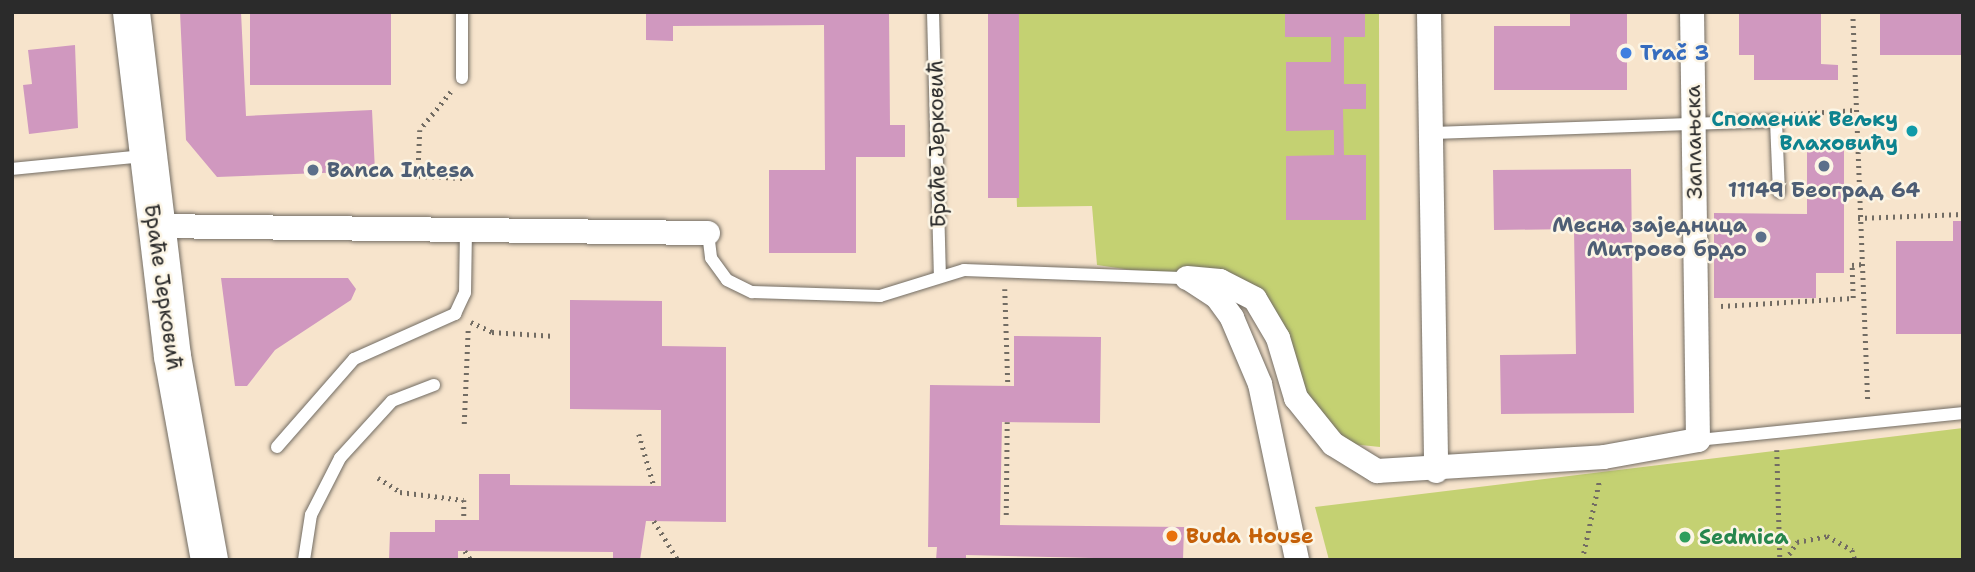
<!DOCTYPE html>
<html>
<head>
<meta charset="utf-8">
<style>
  body { margin:0 }
  #map { position:relative; width:1975px; height:572px; overflow:hidden; background:#f7e4cc; font-family:"Shantell Sans",sans-serif }
  div>[style] { position:absolute }
  [style*='--x'] { left:calc(var(--x)*1px); top:calc(var(--y)*1px); width:calc(var(--w)*1px); rotate:calc(var(--a)*1deg) }
  .green>* { inset:0; background:#c4d172 }
  .building>* { inset:0; background:#d098bf; transform-origin:0 0 }
  .path>* { height:4.5px; margin-top:-2.25px; transform-origin:0; background:repeating-linear-gradient(90deg,#726c63 0 2px,transparent 0 7px) }
  .roads { filter:drop-shadow(0 0 2px #726c63) drop-shadow(0 0 2px #726c63) }
  .service>* { height:12px; margin:-6px; padding:0 6px; transform-origin:6px; border-radius:6px; background:#fff }
  .minor>* { height:24px; margin:-12px; padding:0 12px; transform-origin:12px; border-radius:12px; background:#fff }
  .secondary>* { height:37px; margin:-18.5px; padding:0 18.5px; transform-origin:18.5px; border-radius:18.5px; background:#fff }
  .dots>* { width:19px; height:19px; translate:-50% -50%; box-sizing:border-box; border:4px solid #fcf5e5; border-radius:50% }
  span { translate:-50% -50%; white-space:nowrap; text-align:center; line-height:1.15; -webkit-text-stroke:5px #fcf5e5; paint-order:stroke }
  .shop-label { font-size:21px; color:#366cbe; font-weight:700 }
  .left { translate:0 -50%; text-align:left }
  .culture-label { font-size:21px; color:#0d838f; font-weight:700 }
  .right { translate:-100% -50%; text-align:right }
  .street-label { font-size:21px; color:#2b2b2b }
  .service-label { font-size:21px; color:#4e5e75; font-weight:700 }
  .food-label { font-size:21px; color:#c56008; font-weight:700 }
  .leisure-label { font-size:21px; color:#27864d; font-weight:700 }
  .frame { position:absolute; inset:0; border:14px solid #2b2b2b; pointer-events:none }
</style>
</head>
<body>
<div id="map">
  <div class="green">
    <i style="clip-path:polygon(1010px 12px,1379px 12px,1380px 447px,1351px 444px,1291px 384px,1269px 318px,1187px 278px,1097px 265px,1092px 206px,1017px 207px)"></i>
    <i style="clip-path:polygon(1963px 428px,1963px 560px,1329px 560px,1315px 507px)"></i>
  </div>
  <div class="building">
    <i style="clip-path:polygon(180px 12px,241px 12px,246px 116px,372px 110px,375px 171px,217px 177px,186px 140px)"></i>
    <i style="left:250px;top:12px;width:141px;height:73px"></i>
    <i style="clip-path:polygon(646px 12px,889px 12px,890px 125px,905px 125px,905px 157px,856px 157px,856px 253px,769px 253px,769px 170px,825px 170px,824px 25px,673px 26px,673px 41px,646px 40px)"></i>
    <i style="left:988px;top:12px;width:31px;height:186px"></i>
    <i style="clip-path:polygon(1285px 12px,1365px 12px,1365px 37px,1344px 37px,1344px 84px,1366px 84px,1366px 109px,1343px 109px,1344px 155px,1366px 155px,1366px 220px,1286px 220px,1286px 156px,1334px 155px,1334px 130px,1286px 131px,1286px 62px,1331px 62px,1331px 37px,1285px 37px)"></i>
    <i style="clip-path:polygon(1570px 12px,1627px 12px,1627px 90px,1494px 90px,1494px 26px,1570px 26px)"></i>
    <i style="clip-path:polygon(1739px 12px,1821px 12px,1821px 64px,1838px 65px,1838px 80px,1754px 80px,1754px 55px,1739px 55px)"></i>
    <i style="left:1880px;top:12px;width:83px;height:43px"></i>
    <i style="clip-path:polygon(75px 45px,78px 128px,29px 134px,23px 85px,32px 84px,28px 50px)"></i>
    <i style="clip-path:polygon(1807px 139px,1844px 139px,1844px 273px,1816px 273px,1816px 298px,1714px 298px,1714px 213px,1807px 214px)"></i>
    <i style="clip-path:polygon(1631px 169px,1634px 413px,1501px 414px,1500px 355px,1576px 354px,1574px 229px,1494px 230px,1493px 170px)"></i>
    <i style="clip-path:polygon(1953px 221px,1963px 221px,1963px 334px,1896px 334px,1896px 241px,1953px 241px)"></i>
    <i style="clip-path:polygon(221px 278px,348px 278px,356px 289px,351px 300px,275px 350px,247px 386px,235px 386px)"></i>
    <i style="clip-path:polygon(570px 300px,662px 301px,662px 346px,726px 347px,726px 522px,646px 521px,640px 560px,613px 560px,613px 552px,458px 551px,458px 560px,389px 560px,390px 532px,435px 532px,435px 520px,479px 520px,479px 474px,510px 474px,510px 485px,661px 486px,661px 410px,570px 409px)"></i>
    <i style="clip-path:polygon(1014px 336px,1101px 337px,1100px 423px,1002px 422px,1000px 525px,1184px 527px,1183px 560px,966px 555px,966px 560px,936px 560px,937px 547px,928px 547px,930px 385px,1014px 386px)"></i>
  </div>
  <div class="path">
    <i style="--x:1853;--y:12;--w:391;--a:87.8"></i>
    <i style="--x:451;--y:92;--w:49;--a:129.2"></i>
    <i style="--x:420;--y:130;--w:46;--a:92.5"></i>
    <i style="--x:418;--y:176;--w:46;--a:2.5"></i>
    <i style="--x:1794;--y:114;--w:62;--a:-3.7"></i>
    <i style="--x:1858;--y:218;--w:105;--a:-2.2"></i>
    <i style="--x:1005;--y:289;--w:97;--a:88.2"></i>
    <i style="--x:1721;--y:306;--w:132;--a:-3.5"></i>
    <i style="--x:1853;--y:298;--w:33;--a:-92"></i>
    <i style="--x:1852;--y:265;--w:11;--a:-5"></i>
    <i style="--x:471;--y:322;--w:23;--a:25"></i>
    <i style="--x:492;--y:332;--w:63;--a:3.6"></i>
    <i style="--x:464;--y:424;--w:95;--a:-87.6"></i>
    <i style="--x:639;--y:434;--w:54;--a:73.9"></i>
    <i style="--x:1777;--y:450;--w:110;--a:88.4"></i>
    <i style="--x:378;--y:478;--w:26;--a:32"></i>
    <i style="--x:400;--y:492;--w:64;--a:7.1"></i>
    <i style="--x:464;--y:500;--w:20;--a:90"></i>
    <i style="--x:1006;--y:515;--w:93;--a:-89.4"></i>
    <i style="--x:654;--y:521;--w:46;--a:58.4"></i>
    <i style="--x:465;--y:551;--w:11;--a:56"></i>
    <i style="--x:1006;--y:560;--w:5;--a:-90"></i>
    <i style="--x:1582;--y:560;--w:80;--a:-77.7"></i>
    <i style="--x:1785;--y:560;--w:22;--a:-56"></i>
    <i style="--x:1797;--y:542;--w:31;--a:-11"></i>
    <i style="--x:1827;--y:536;--w:29;--a:29"></i>
    <i style="--x:1852;--y:550;--w:10;--a:73"></i>
  </div>
  <div class="roads">
    <div class="service">
      <i style="--x:462;--y:12;--w:66;--a:90"></i>
      <i style="--x:933;--y:12;--w:263;--a:88.5"></i>
      <i style="--x:1432;--y:133;--w:344;--a:-2"></i>
      <i style="--x:1776;--y:121;--w:71;--a:87.6"></i>
      <i style="--x:12;--y:169;--w:134;--a:-5.6"></i>
      <i style="--x:708;--y:233;--w:25;--a:83"></i>
      <i style="--x:711;--y:258;--w:27;--a:54"></i>
      <i style="--x:727;--y:280;--w:28;--a:26"></i>
      <i style="--x:752;--y:292;--w:128;--a:1.8"></i>
      <i style="--x:880;--y:296;--w:88;--a:-17.2"></i>
      <i style="--x:964;--y:270;--w:223;--a:2.1"></i>
      <i style="--x:1698;--y:440;--w:266;--a:-5.8"></i>
      <i style="--x:277;--y:447;--w:117;--a:-48.8"></i>
      <i style="--x:354;--y:359;--w:111;--a:-24"></i>
      <i style="--x:455;--y:314;--w:23;--a:-65"></i>
      <i style="--x:465;--y:293;--w:65;--a:-89.1"></i>
      <i style="--x:304;--y:560;--w:46;--a:-81.2"></i>
      <i style="--x:311;--y:515;--w:64;--a:-63"></i>
      <i style="--x:340;--y:458;--w:77;--a:-47.6"></i>
      <i style="--x:392;--y:401;--w:45;--a:-20.9"></i>
    </div>
    <div class="minor">
      <i style="--x:1429;--y:12;--w:459;--a:89.1"></i>
      <i style="--x:155;--y:226;--w:553;--a:0.73"></i>
      <i style="--x:1187;--y:278;--w:33;--a:5"></i>
      <i style="--x:1220;--y:281;--w:39;--a:27"></i>
      <i style="--x:1255;--y:299;--w:45;--a:59.5"></i>
      <i style="--x:1278;--y:338;--w:63;--a:73.3"></i>
      <i style="--x:1296;--y:398;--w:59;--a:51.2"></i>
      <i style="--x:1333;--y:444;--w:52;--a:31.5"></i>
      <i style="--x:1377;--y:471;--w:227;--a:-3.5"></i>
      <i style="--x:1604;--y:457;--w:96;--a:-10.3"></i>
      <i style="--x:1698;--y:440;--w:428;--a:-90.8"></i>
      <i style="--x:1191;--y:280;--w:31;--a:33"></i>
      <i style="--x:1217;--y:297;--w:26;--a:54"></i>
      <i style="--x:1232;--y:318;--w:72;--a:67"></i>
      <i style="--x:1260;--y:384;--w:180;--a:78.1"></i>
    </div>
    <div class="secondary">
      <i style="--x:131;--y:12;--w:346;--a:83.2"></i>
      <i style="--x:172;--y:356;--w:207;--a:79.7"></i>
    </div>
  </div>
  <div class="dots">
    <i style="left:1626px;top:53px;background:#3f7fe0"></i>
    <i style="left:1912px;top:131px;background:#0f9aa8"></i>
    <i style="left:1824px;top:166px;background:#5c6f8a"></i>
    <i style="left:313px;top:170px;background:#5c6f8a"></i>
    <i style="left:1761px;top:237px;background:#5c6f8a"></i>
    <i style="left:1172px;top:536px;background:#e8710a"></i>
    <i style="left:1685px;top:537px;background:#2e9e5b"></i>
  </div>
  <div class="shop-label">
    <span class="left" style="left:1640px;top:53px">Trač 3</span>
  </div>
  <div class="culture-label">
    <span class="right" style="left:1898px;top:131px">Споменик Вељку<br>Влаховићу</span>
  </div>
  <div class="street-label">
    <span style="left:1694px;top:142px;rotate:-91deg">Заплањска</span>
    <span style="left:937px;top:144px;rotate:-91deg">Браће Јерковић</span>
    <span style="left:163px;top:287px;rotate:82deg">Браће Јерковић</span>
  </div>
  <div class="service-label">
    <span class="left" style="left:327px;top:170px">Banca Intesa</span>
    <span style="left:1824px;top:190px">11149 Београд 64</span>
    <span class="right" style="left:1747px;top:237px">Месна заједница<br>Митрово брдо</span>
  </div>
  <div class="food-label">
    <span class="left" style="left:1186px;top:536px">Buda House</span>
  </div>
  <div class="leisure-label">
    <span class="left" style="left:1699px;top:537px">Sedmica</span>
  </div>
  <div class="frame"></div>
</div>
</body>
</html>
